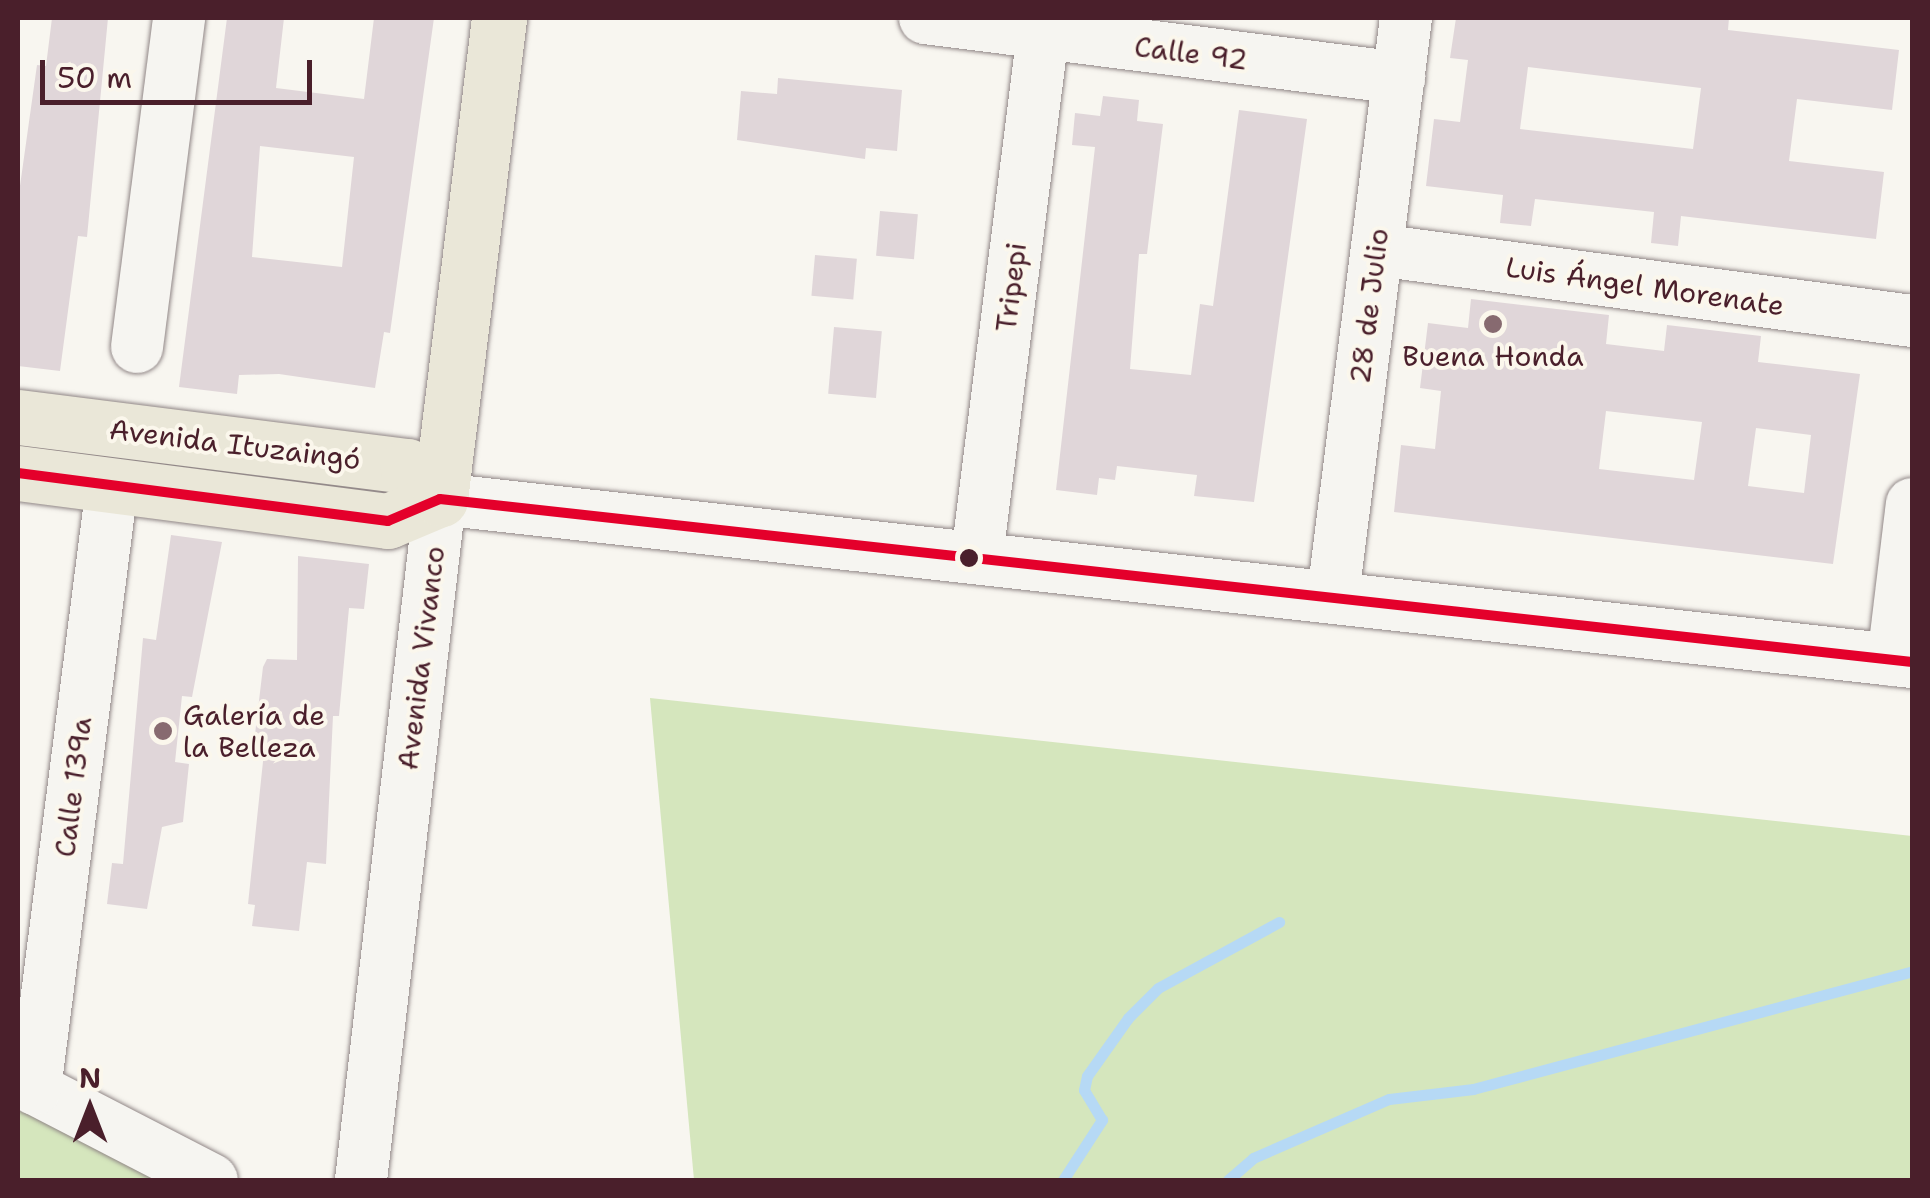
<!DOCTYPE html>
<html>
<head>
<meta charset="utf-8">
<style>
  body { margin:0 }
  #map { position:relative; width:1930px; height:1198px; overflow:hidden; background:#f8f6f0; font-family:"Shantell Sans",sans-serif }
  div>[style] { position:absolute }
  [style*='--x'] { left:calc(var(--x)*1px); top:calc(var(--y)*1px); width:calc(var(--w)*1px); rotate:calc(var(--a)*1deg) }
  .green>* { inset:0; background:#d5e6bd }
  .stream>* { height:11px; margin:-5.5px; padding:0 5.5px; transform-origin:5.5px; border-radius:5.5px; background:#b6d9f5 }
  .building>* { inset:0; background:#e0d6d9; transform-origin:0 0 }
  .roads { filter:drop-shadow(0 0 2px #918787) drop-shadow(0 0 2px #918787) }
  .minor>* { height:52px; margin:-26px; padding:0 26px; transform-origin:26px; border-radius:26px; background:#f6f5f1 }
  .major>* { height:55px; margin:-27.5px; padding:0 27.5px; transform-origin:27.5px; border-radius:27.5px; background:#eae7d8 }
  .bus-1>* { height:10px; margin:-5px; padding:0 5px; transform-origin:5px; border-radius:5px; background:#e4002b }
  .dots>* { width:28px; height:28px; translate:-50% -50%; box-sizing:border-box; border:5px solid #fbf7ec; border-radius:50% }
  span { translate:-50% -50%; white-space:nowrap; text-align:center; line-height:1.15; -webkit-text-stroke:8px #fbf7ec; paint-order:stroke }
  .street-label { font-size:28px; color:#4a1f2b }
  .poi-label { font-size:28px; color:#4a1f2b }
  .left { translate:0 -50%; text-align:left }
  .frame { position:absolute; inset:0; border:20px solid #4a1f2b; pointer-events:none }
  .north { position:absolute; left:40px; top:1058px; width:100px; height:100px; -webkit-text-stroke:8px #fbf7ec; paint-order:stroke; rotate:0deg; font-size:28px; font-weight:700; line-height:40px; text-align:center; color:#4a1f2b }
  .north::after { content:''; display:block; margin:auto; width:35px; height:45px; background:#4a1f2b; clip-path:polygon(50% 0,100% 100%,50% 72%,0 100%) }
  .scale { position:absolute; left:40px; top:60px; width:272px; height:45px; box-sizing:border-box; border:5px solid #4a1f2b; border-top:0; padding-left:12px; font-size:30px; line-height:35px; white-space:nowrap; color:#4a1f2b; -webkit-text-stroke:8px #fbf7ec; paint-order:stroke }
</style>
</head>
<body>
<div id="map">
  <div class="green">
    <i style="clip-path:polygon(650px 698px,1912px 836px,1912px 1180px,694px 1180px)"></i>
    <i style="clip-path:polygon(18px 1099px,181px 1180px,18px 1180px)"></i>
  </div>
  <div class="stream">
    <i style="--x:1063;--y:1180;--w:72;--a:-57"></i>
    <i style="--x:1102;--y:1120;--w:35;--a:-121"></i>
    <i style="--x:1084;--y:1090;--w:14;--a:-78"></i>
    <i style="--x:1087;--y:1076;--w:71;--a:-54.7"></i>
    <i style="--x:1128;--y:1018;--w:42;--a:-45"></i>
    <i style="--x:1158;--y:988;--w:138;--a:-28.6"></i>
    <i style="--x:1228;--y:1180;--w:33;--a:-41"></i>
    <i style="--x:1253;--y:1158;--w:148;--a:-23.5"></i>
    <i style="--x:1389;--y:1099;--w:85;--a:-6.8"></i>
    <i style="--x:1473;--y:1089;--w:455;--a:-15"></i>
  </div>
  <div class="building">
    <i style="clip-path:polygon(52px 18px,108px 18px,87px 237px,78px 236px,60px 371px,18px 366px,18px 200px,37px 65px,46px 66px)"></i>
    <i style="clip-path:polygon(evenodd,227px 18px,284px 18px,276px 88px,364px 99px,374px 18px,434px 18px,390px 333px,384px 332px,375px 388px,279px 374px,239px 375px,237px 394px,179px 387px,227px 18px,260px 146px,354px 157px,342px 267px,252px 257px,260px 146px)"></i>
    <i style="clip-path:polygon(evenodd,1456px 18px,1729px 18px,1728px 30px,1899px 50px,1892px 110px,1797px 99px,1789px 161px,1884px 172px,1876px 239px,1681px 216px,1678px 246px,1651px 243px,1654px 212px,1535px 199px,1531px 226px,1500px 223px,1503px 195px,1426px 186px,1434px 119px,1460px 122px,1468px 60px,1450px 58px,1456px 18px,1528px 67px,1701px 88px,1693px 149px,1520px 129px,1528px 67px)"></i>
    <i style="clip-path:polygon(778px 78px,902px 90px,897px 151px,866px 148px,865px 159px,737px 140px,741px 91px,777px 94px)"></i>
    <i style="clip-path:polygon(1103px 96px,1139px 100px,1137px 121px,1163px 124px,1147px 254px,1139px 254px,1130px 369px,1191px 375px,1200px 304px,1213px 306px,1239px 110px,1307px 119px,1254px 502px,1194px 496px,1197px 475px,1117px 466px,1115px 480px,1099px 478px,1097px 495px,1056px 490px,1095px 147px,1072px 145px,1075px 113px,1100px 116px)"></i>
    <i style="left:880px;top:211px;width:38px;height:45px;rotate:5deg"></i>
    <i style="left:815px;top:255px;width:42px;height:41px;rotate:5deg"></i>
    <i style="clip-path:polygon(evenodd,1471px 299px,1609px 315px,1606px 344px,1664px 351px,1667px 325px,1761px 336px,1758px 362px,1860px 374px,1833px 564px,1394px 512px,1401px 445px,1435px 449px,1441px 391px,1420px 388px,1428px 323px,1468px 328px,1471px 299px,1606px 411px,1702px 422px,1694px 480px,1599px 469px,1606px 411px,1471px 299px,1756px 428px,1811px 435px,1804px 493px,1748px 486px,1756px 428px)"></i>
    <i style="left:834px;top:327px;width:48px;height:67px;rotate:5deg"></i>
    <i style="clip-path:polygon(171px 535px,222px 542px,192px 697px,182px 696px,175px 762px,189px 764px,183px 822px,162px 827px,147px 909px,107px 904px,112px 863px,123px 864px,143px 638px,156px 640px)"></i>
    <i style="clip-path:polygon(298px 556px,369px 564px,364px 609px,349px 608px,339px 716px,333px 716px,326px 864px,307px 862px,299px 931px,252px 926px,255px 905px,248px 904px,264px 752px,253px 751px,263px 667px,267px 659px,297px 660px)"></i>
  </div>
  <div class="roads">
    <div class="minor">
      <i style="--x:925;--y:18;--w:478;--a:7.2"></i>
      <i style="--x:1377;--y:250;--w:540;--a:7.56"></i>
      <i style="--x:137;--y:347;--w:332;--a:-82.7"></i>
      <i style="--x:977;--y:556;--w:542;--a:-82.8"></i>
      <i style="--x:1333;--y:595;--w:582;--a:-82.79"></i>
      <i style="--x:1893;--y:660;--w:157;--a:-83.1"></i>
      <i style="--x:18;--y:1080;--w:218;--a:27.3"></i>
      <i style="--x:35;--y:1089;--w:608;--a:-82.72"></i>
      <i style="--x:361;--y:1180;--w:686;--a:-83.38"></i>
      <i style="--x:440;--y:499;--w:1481;--a:6.32"></i>
    </div>
    <div class="major">
      <i style="--x:18;--y:417;--w:392;--a:7.2"></i>
      <i style="--x:407;--y:466;--w:47;--a:45"></i>
      <i style="--x:18;--y:473;--w:373;--a:7.4"></i>
      <i style="--x:388;--y:521;--w:56;--a:-22.9"></i>
      <i style="--x:440;--y:499;--w:485;--a:-83"></i>
    </div>
  </div>
  <div class="bus-1">
    <i style="--x:18;--y:473;--w:373;--a:7.4"></i>
    <i style="--x:388;--y:521;--w:56;--a:-22.9"></i>
    <i style="--x:440;--y:499;--w:1481;--a:6.32"></i>
  </div>
  <div class="dots">
    <i style="left:1493px;top:324px;background:#876a70"></i>
    <i style="left:969px;top:558px;background:#4a1f2b"></i>
    <i style="left:163px;top:731px;background:#876a70"></i>
  </div>
  <div class="street-label">
    <span style="left:1191px;top:53px;rotate:7deg">Calle 92</span>
    <span style="left:1645px;top:286px;rotate:8deg">Luis Ángel Morenate</span>
    <span style="left:1011px;top:287px;rotate:-83deg">Tripepi</span>
    <span style="left:1369px;top:306px;rotate:-83deg">28 de Julio</span>
    <span style="left:235px;top:444px;rotate:7deg">Avenida Ituzaingó</span>
    <span style="left:421px;top:658px;rotate:-83deg">Avenida Vivanco</span>
    <span style="left:73px;top:787px;rotate:-83deg">Calle 139a</span>
  </div>
  <div class="poi-label">
    <span style="left:1493px;top:356px">Buena Honda</span>
    <span class="left" style="left:183px;top:731px">Galería de<br>la Belleza</span>
  </div>
  <div class="frame"></div>
  <div class="north">N</div>
  <div class="scale">50 m</div>
</div>
</body>
</html>
